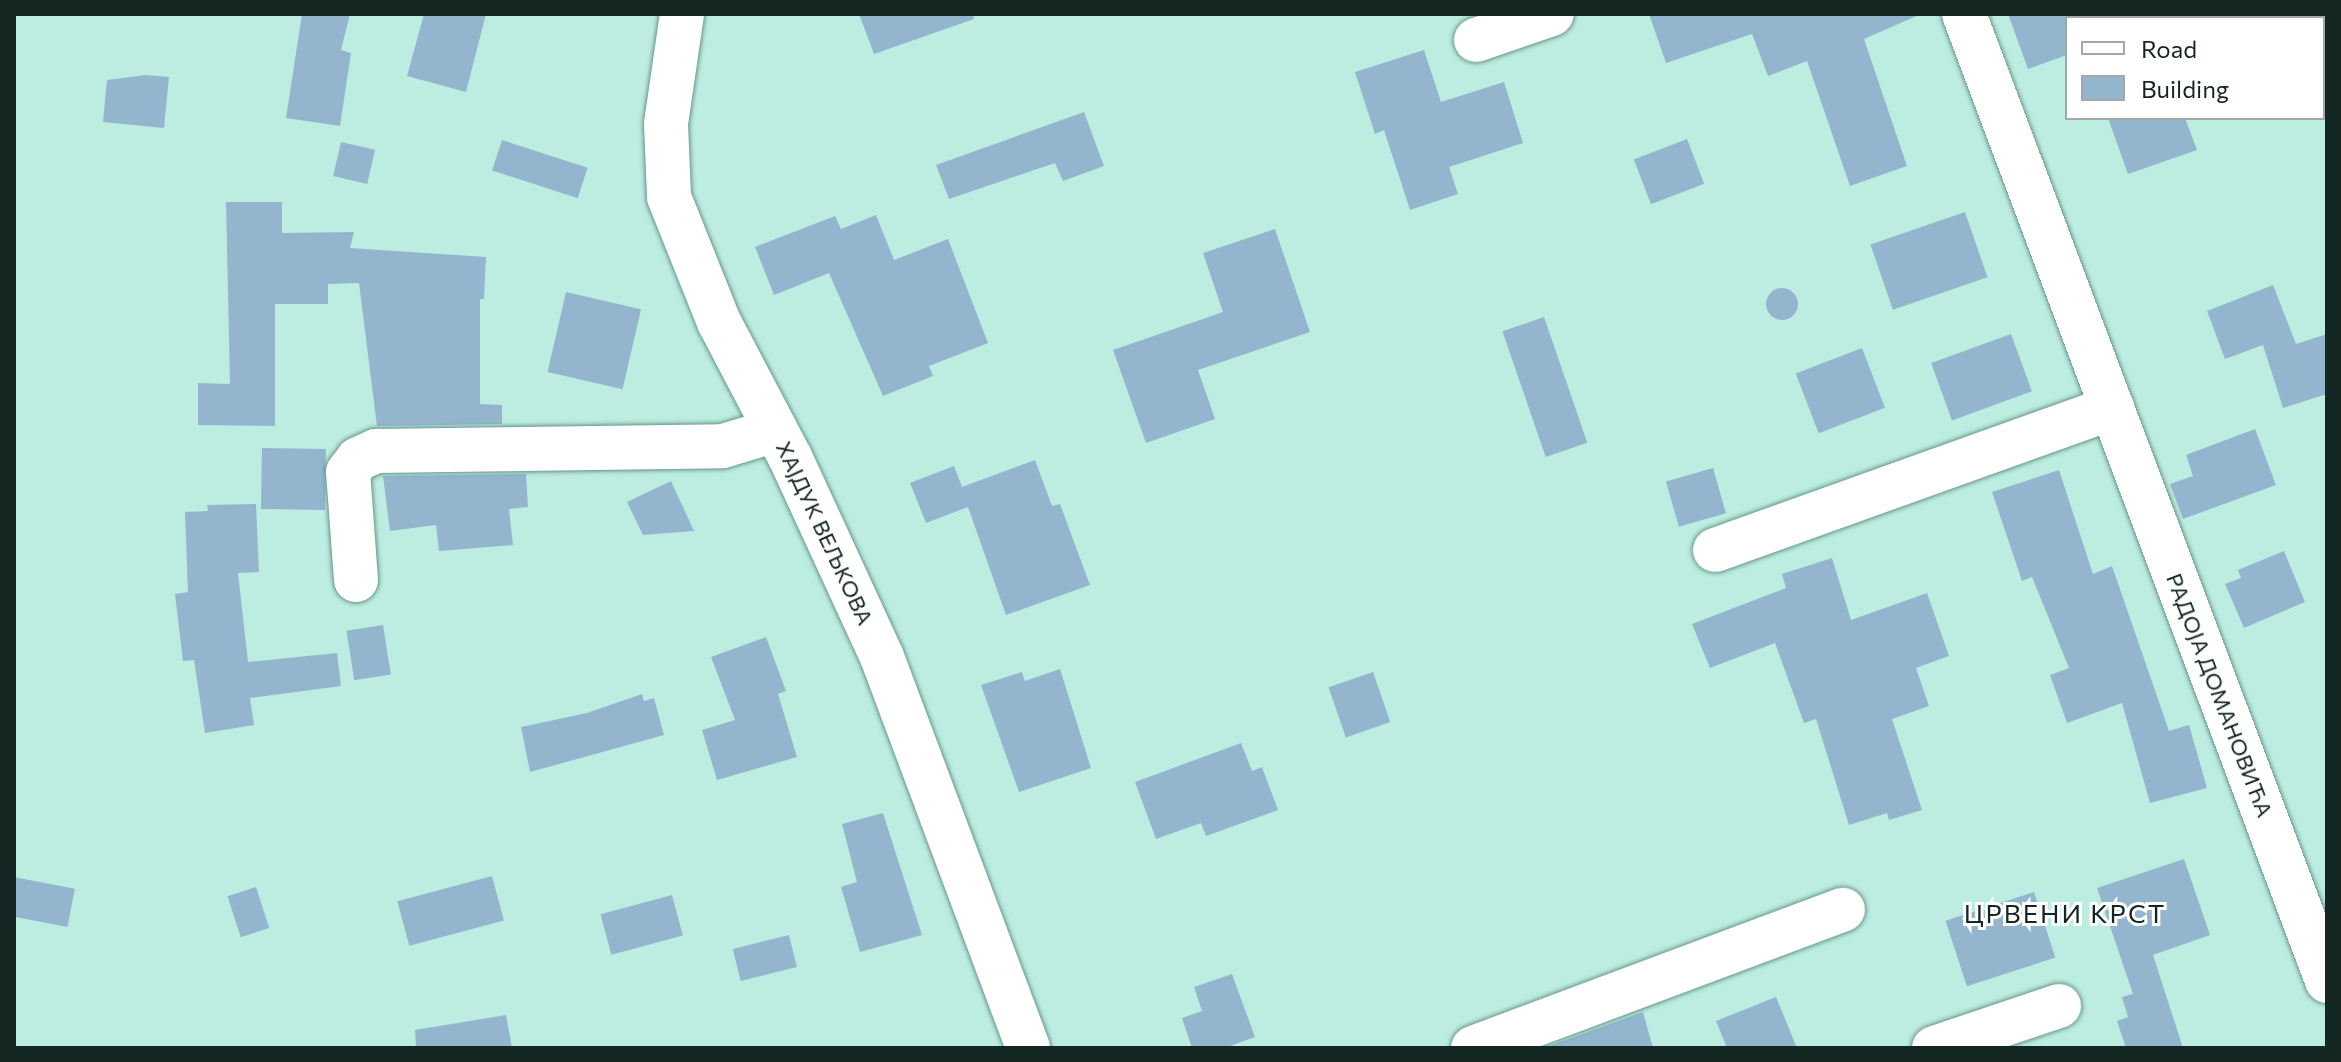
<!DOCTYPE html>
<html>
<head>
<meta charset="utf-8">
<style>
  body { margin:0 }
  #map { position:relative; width:2341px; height:1062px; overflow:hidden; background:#bdede1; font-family:Commissioner,sans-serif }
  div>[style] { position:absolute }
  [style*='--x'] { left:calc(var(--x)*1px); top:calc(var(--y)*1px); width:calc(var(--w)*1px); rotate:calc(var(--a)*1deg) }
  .building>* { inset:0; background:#93b6ce; transform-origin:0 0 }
  .round { border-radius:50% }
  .roads { filter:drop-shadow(0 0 2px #68968b) drop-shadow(0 0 2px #68968b) }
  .street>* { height:44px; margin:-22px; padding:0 22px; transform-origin:22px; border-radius:22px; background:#fff }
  span { translate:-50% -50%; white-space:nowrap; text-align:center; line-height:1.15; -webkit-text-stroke:6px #fff; paint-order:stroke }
  .street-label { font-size:22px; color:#142622 }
  .quarter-label { font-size:26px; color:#142622; letter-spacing:2px }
  .frame { position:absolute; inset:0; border:16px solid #142622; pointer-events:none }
  .legend { position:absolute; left:2065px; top:16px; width:260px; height:104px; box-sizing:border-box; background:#fff; border:2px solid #a1a8a7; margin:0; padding:10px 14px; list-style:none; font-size:24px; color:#142622 }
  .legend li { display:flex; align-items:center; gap:16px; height:40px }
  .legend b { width:40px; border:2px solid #a1a8a7 }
</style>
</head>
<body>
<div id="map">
  <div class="building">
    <i style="clip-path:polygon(302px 14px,350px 14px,341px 50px,351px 53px,340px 126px,286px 118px)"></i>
    <i style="clip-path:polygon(424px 14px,486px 14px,466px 92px,407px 76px)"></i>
    <i style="clip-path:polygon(859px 14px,973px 14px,974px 19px,874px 54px)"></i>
    <i style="clip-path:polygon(1649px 14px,1921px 14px,1864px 39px,1907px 166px,1850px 186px,1807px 61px,1768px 76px,1752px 34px,1666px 63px)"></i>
    <i style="clip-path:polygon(2008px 14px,2067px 14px,2067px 55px,2028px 69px)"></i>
    <i style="clip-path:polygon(1424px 50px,1441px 102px,1504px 82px,1523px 143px,1449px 167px,1458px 194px,1410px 210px,1384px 130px,1375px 134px,1355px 72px)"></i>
    <i style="clip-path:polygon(146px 75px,169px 77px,164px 128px,103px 122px,107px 80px)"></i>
    <i style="clip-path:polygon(1084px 112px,1104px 166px,1063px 181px,1055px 163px,949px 199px,936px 165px)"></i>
    <i style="clip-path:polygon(2108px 118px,2185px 118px,2197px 150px,2128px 174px)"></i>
    <i style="left:1687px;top:139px;width:48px;height:57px;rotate:69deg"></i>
    <i style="left:502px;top:140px;width:90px;height:32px;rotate:18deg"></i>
    <i style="left:341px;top:142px;width:35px;height:35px;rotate:13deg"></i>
    <i style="clip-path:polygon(226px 202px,282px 202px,282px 233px,354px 232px,350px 248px,486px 257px,484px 299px,480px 299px,480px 404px,502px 405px,502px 424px,377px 426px,359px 283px,328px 284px,328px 304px,275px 304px,275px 426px,198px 425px,198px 383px,230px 384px)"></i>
    <i style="left:1965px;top:212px;width:69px;height:100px;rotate:71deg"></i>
    <i style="clip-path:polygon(876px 215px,894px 260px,948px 239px,988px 343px,929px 366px,933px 376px,883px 396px,829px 273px,774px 295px,755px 247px,835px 216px,841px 229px)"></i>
    <i style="clip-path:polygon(1275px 229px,1310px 332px,1198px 370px,1215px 419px,1146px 443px,1113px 350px,1223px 312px,1203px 253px)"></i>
    <i style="clip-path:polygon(2273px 285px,2296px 344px,2327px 334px,2327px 394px,2283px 408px,2263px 345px,2225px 359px,2207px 311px)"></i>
    <i class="round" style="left:1766px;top:288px;width:32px;height:32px"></i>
    <i style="left:566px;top:292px;width:77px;height:82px;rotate:13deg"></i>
    <i style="left:1544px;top:317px;width:133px;height:44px;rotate:71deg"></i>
    <i style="left:2011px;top:334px;width:61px;height:85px;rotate:70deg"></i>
    <i style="left:1862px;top:348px;width:64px;height:71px;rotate:69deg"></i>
    <i style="clip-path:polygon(2255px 429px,2276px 485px,2183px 519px,2170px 484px,2193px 476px,2186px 455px)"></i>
    <i style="left:262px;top:448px;width:64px;height:61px;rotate:1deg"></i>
    <i style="clip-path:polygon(1035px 460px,1052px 506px,1060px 504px,1090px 585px,1006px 615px,968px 507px,926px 523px,910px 483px,954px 466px,962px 487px)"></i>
    <i style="left:1713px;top:468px;width:47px;height:49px;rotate:74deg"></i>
    <i style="clip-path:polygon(2059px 470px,2093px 574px,2112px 566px,2169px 731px,2189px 725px,2207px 788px,2150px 803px,2122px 703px,2067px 723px,2050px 675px,2069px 668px,2032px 577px,2022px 581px,1992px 492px)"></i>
    <i style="clip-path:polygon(526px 474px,528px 507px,509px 509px,513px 545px,439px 551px,436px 525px,390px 531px,383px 476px)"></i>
    <i style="clip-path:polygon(671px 481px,694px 531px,643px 535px,627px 502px)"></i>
    <i style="clip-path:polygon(256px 504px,259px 572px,238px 573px,248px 662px,337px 653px,341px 686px,250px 698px,254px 725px,205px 733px,194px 660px,183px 661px,175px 594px,188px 592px,185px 512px,208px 511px,207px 505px)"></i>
    <i style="clip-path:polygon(2284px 551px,2305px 602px,2244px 628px,2225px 584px,2241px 578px,2238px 570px)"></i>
    <i style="clip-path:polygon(1832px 558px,1851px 620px,1927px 593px,1949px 656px,1916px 668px,1929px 706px,1892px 719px,1922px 810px,1889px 820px,1887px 813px,1849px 825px,1816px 719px,1804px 723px,1775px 643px,1710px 668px,1692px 624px,1786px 588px,1782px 574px)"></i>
    <i style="left:383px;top:625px;width:50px;height:37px;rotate:81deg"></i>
    <i style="clip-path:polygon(766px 637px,786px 691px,778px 694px,797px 757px,717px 780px,702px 730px,735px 720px,711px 657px)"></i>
    <i style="clip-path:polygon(1060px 669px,1091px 768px,1019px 792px,981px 685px,1022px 672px,1025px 681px)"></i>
    <i style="left:1373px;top:672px;width:53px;height:47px;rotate:71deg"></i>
    <i style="clip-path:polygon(642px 694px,644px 701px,654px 698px,664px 735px,530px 772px,521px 727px,587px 713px)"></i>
    <i style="clip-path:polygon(1241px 743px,1252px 771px,1262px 767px,1278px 810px,1206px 836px,1201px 823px,1156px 839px,1135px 782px)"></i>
    <i style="clip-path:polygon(883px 813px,922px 935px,860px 952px,841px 887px,857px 882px,842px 824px)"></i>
    <i style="clip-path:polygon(2184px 859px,2210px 935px,2153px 955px,2183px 1048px,2126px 1048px,2117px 1021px,2128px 1017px,2122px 997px,2133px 994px,2097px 888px)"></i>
    <i style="left:492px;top:876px;width:46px;height:98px;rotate:75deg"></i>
    <i style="left:14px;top:877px;width:62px;height:39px;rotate:11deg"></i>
    <i style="left:256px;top:887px;width:43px;height:30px;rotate:72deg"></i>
    <i style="left:2034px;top:892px;width:69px;height:93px;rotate:72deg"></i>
    <i style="left:672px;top:895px;width:42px;height:74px;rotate:75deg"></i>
    <i style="left:789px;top:935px;width:33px;height:58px;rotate:76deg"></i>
    <i style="clip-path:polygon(1232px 974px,1255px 1037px,1225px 1048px,1192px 1048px,1182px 1018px,1202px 1011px,1194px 987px)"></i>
    <i style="clip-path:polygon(1776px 997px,1797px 1048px,1727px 1048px,1716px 1021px)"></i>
    <i style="clip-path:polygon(1643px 1012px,1653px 1048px,1549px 1048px,1549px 1046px)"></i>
    <i style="clip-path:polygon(506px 1015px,512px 1048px,416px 1048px,415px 1030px)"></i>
  </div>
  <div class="roads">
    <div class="street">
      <i style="--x:682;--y:14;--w:111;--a:98.3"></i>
      <i style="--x:666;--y:124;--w:73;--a:87.6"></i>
      <i style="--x:669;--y:197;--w:135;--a:68.2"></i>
      <i style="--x:719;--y:322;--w:153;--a:62.3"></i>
      <i style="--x:790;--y:457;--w:220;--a:65.3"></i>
      <i style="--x:882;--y:657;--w:417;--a:69.5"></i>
      <i style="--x:1964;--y:14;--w:1033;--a:69.42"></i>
      <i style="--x:1476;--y:40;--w:80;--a:-18.9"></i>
      <i style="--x:1715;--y:550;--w:422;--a:-19.7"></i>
      <i style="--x:356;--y:580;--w:108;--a:-94.2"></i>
      <i style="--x:348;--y:472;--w:16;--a:-52"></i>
      <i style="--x:358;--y:459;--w:20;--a:-24"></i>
      <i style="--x:376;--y:451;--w:347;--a:-0.8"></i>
      <i style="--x:723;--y:446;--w:55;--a:-16.8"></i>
      <i style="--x:1473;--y:1048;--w:395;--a:-20.5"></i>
      <i style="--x:1934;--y:1048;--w:132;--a:-18.6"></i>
    </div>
  </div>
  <div class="street-label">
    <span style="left:825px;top:533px;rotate:65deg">ХАЈДУК ВЕЉКОВА</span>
    <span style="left:2220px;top:695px;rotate:69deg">РАДОЈА ДОМАНОВИЋА</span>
  </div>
  <div class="quarter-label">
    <span style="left:2065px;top:913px">ЦРВЕНИ КРСТ</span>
  </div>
  <div class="frame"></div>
  <ul class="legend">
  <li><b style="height:10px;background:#fff"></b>Road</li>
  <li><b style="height:22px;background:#93b6ce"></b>Building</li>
  </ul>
</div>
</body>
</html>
